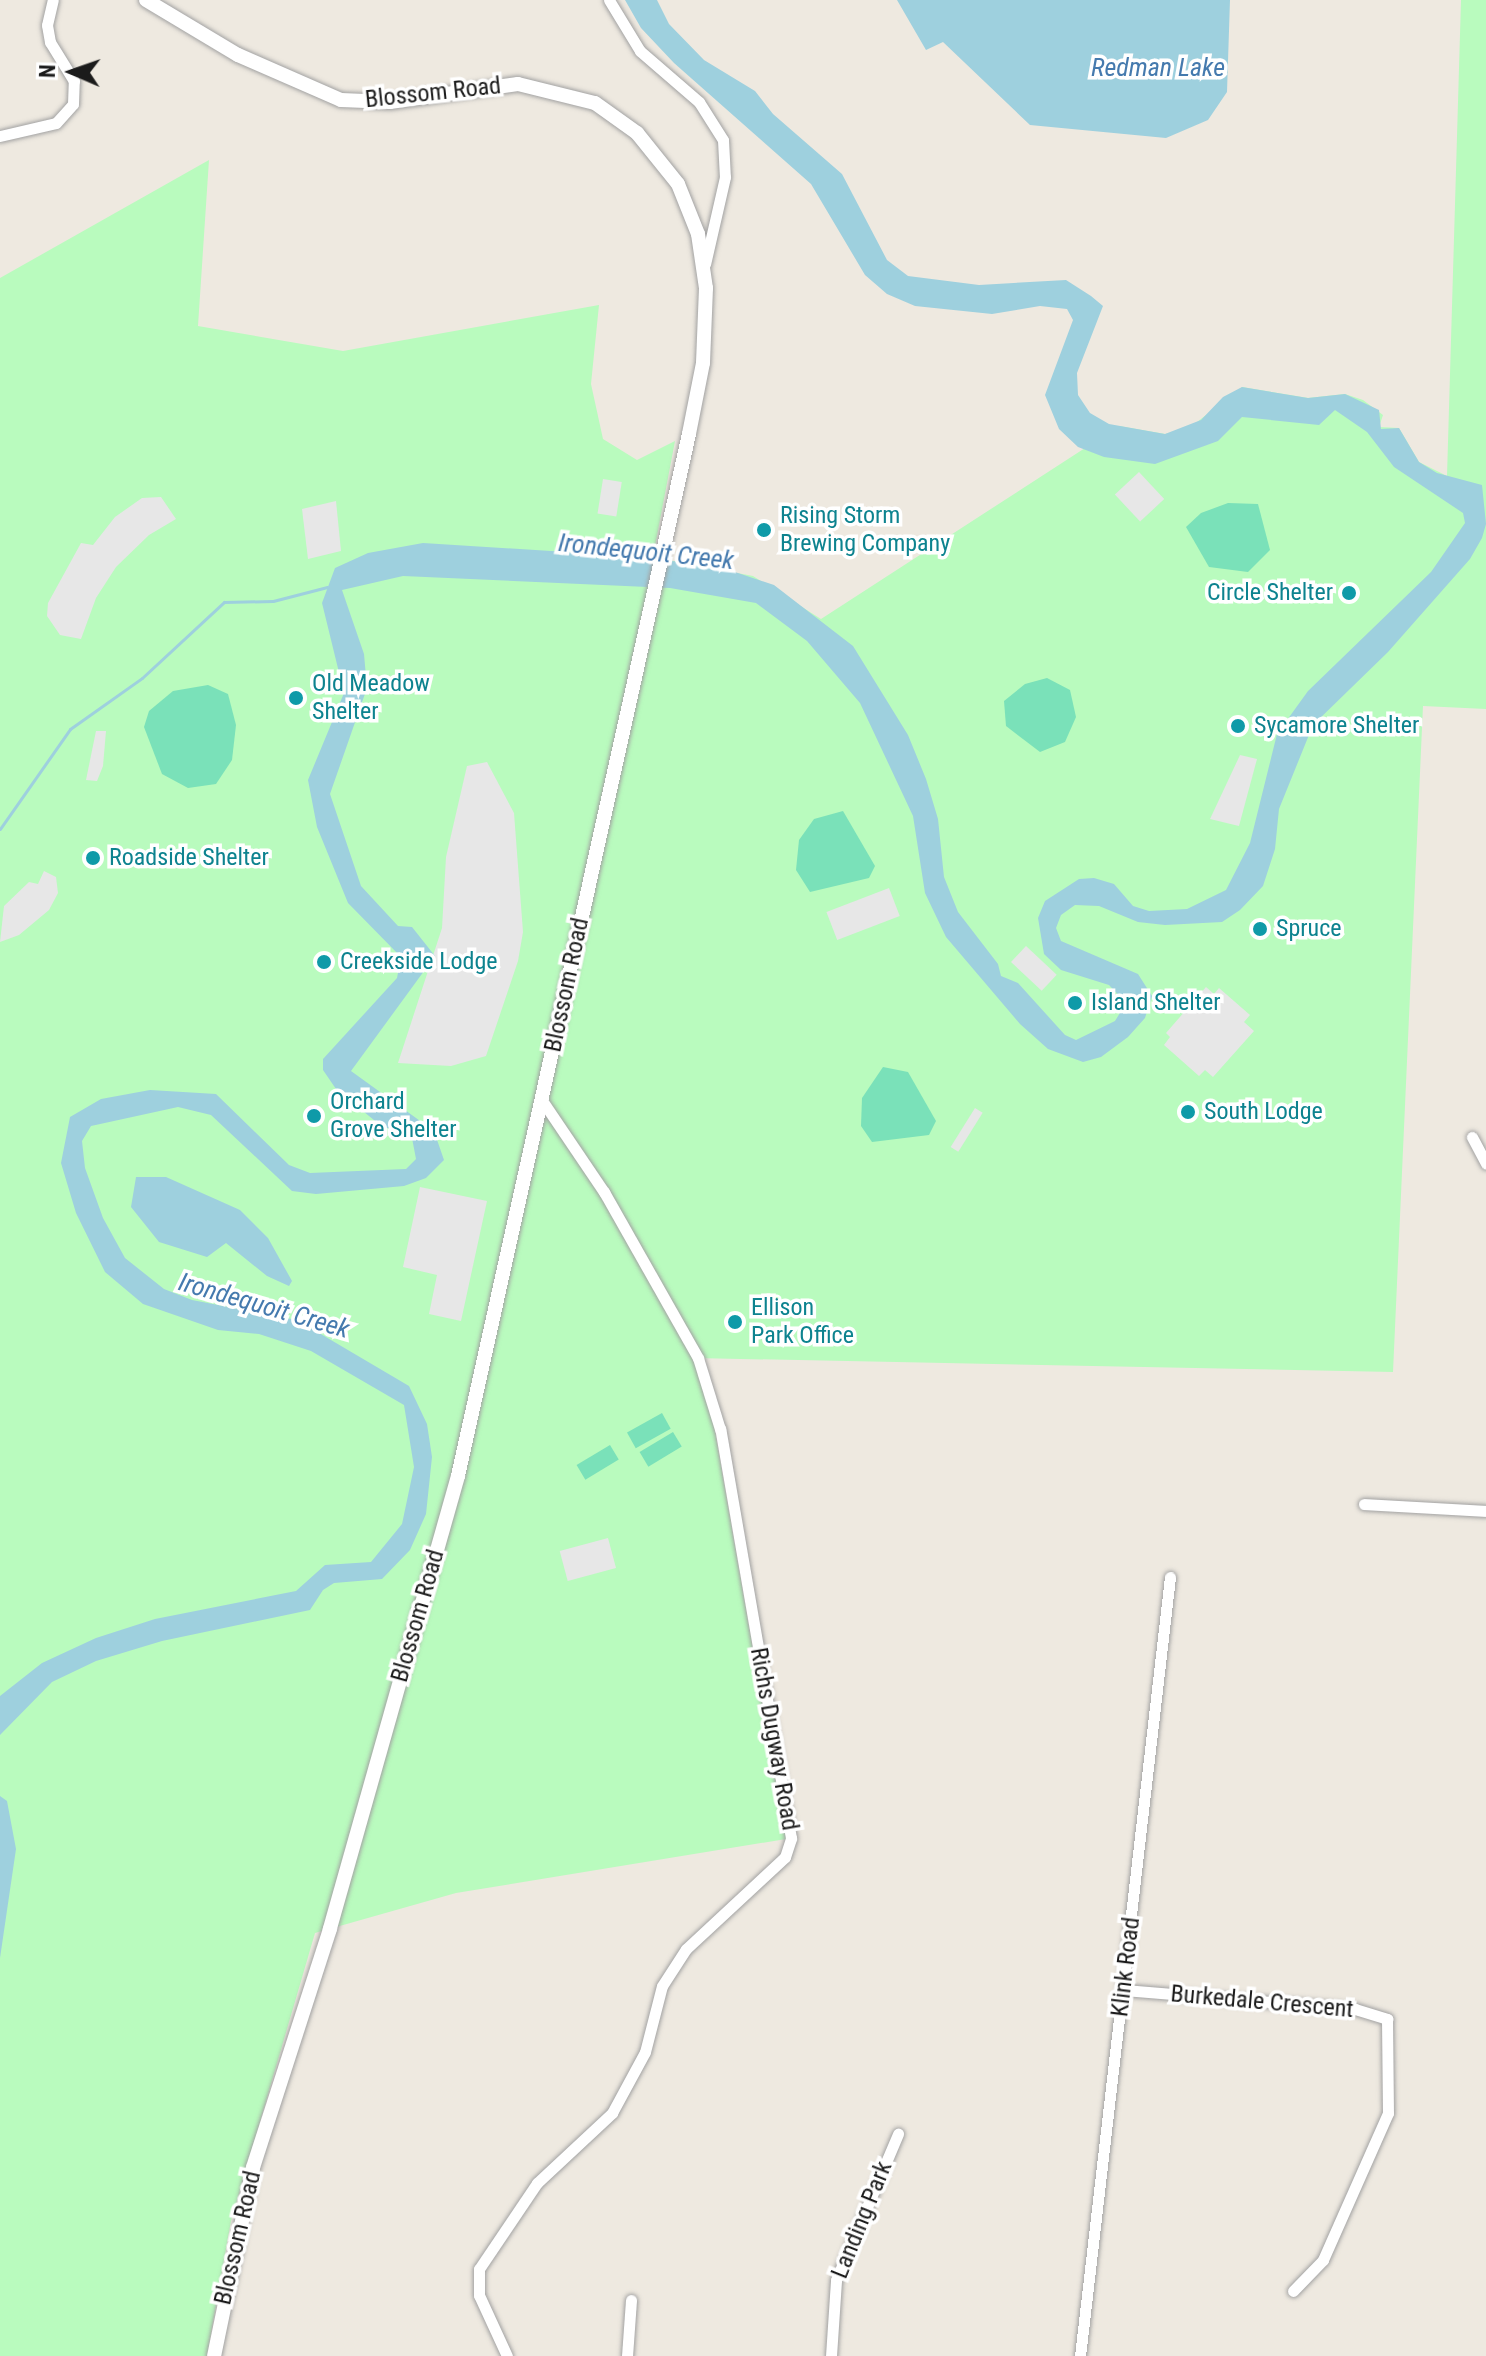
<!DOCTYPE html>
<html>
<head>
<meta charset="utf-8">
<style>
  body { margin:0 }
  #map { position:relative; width:1486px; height:2356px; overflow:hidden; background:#eee9e0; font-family:"Roboto Condensed",sans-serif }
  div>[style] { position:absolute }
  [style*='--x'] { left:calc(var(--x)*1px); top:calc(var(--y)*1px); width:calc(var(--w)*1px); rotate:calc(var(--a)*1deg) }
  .park>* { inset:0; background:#b9fbbe }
  .pitch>* { inset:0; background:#7ae1b9; transform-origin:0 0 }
  .parking>* { inset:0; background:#e7e7e7; transform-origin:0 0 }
  .water>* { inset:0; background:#9ed0de }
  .stream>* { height:3px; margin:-1.5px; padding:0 1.5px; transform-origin:1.5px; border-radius:1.5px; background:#9ed0de }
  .roads { filter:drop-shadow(0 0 2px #a2a2a2) drop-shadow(0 0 2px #a2a2a2) }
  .minor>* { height:11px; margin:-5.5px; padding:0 5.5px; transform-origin:5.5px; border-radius:5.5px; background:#fff }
  .tertiary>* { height:14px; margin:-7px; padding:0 7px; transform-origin:7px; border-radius:7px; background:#fff }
  .dots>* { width:22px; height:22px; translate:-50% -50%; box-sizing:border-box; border:4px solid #fff; border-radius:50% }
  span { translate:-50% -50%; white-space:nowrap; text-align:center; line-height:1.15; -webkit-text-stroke:7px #fff; paint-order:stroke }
  .street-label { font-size:24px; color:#1b1b1b }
  .culture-label { font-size:24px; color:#0d838f }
  .left { translate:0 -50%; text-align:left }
  .right { translate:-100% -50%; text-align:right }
  .water-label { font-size:26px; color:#457aae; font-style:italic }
  .north { position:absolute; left:32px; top:32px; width:80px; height:80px; -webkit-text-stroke:6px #fff; paint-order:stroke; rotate:272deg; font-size:22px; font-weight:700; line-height:32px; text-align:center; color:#1b1b1b }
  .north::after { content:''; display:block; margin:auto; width:28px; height:36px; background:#1b1b1b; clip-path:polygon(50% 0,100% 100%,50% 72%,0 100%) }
</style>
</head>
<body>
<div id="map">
  <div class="park">
    <i style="clip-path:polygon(1461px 0,1486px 0,1486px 709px,1423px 706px,1393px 1372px,694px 1358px,714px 1426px,786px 1839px,456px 1893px,315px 1933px,231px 2221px,207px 2356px,0 2356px,0 278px,209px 160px,198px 326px,343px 351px,599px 305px,591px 384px,603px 439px,637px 460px,675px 441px,653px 557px,753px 576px,821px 619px,1119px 426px,1165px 434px,1188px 429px,1242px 387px,1308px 398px,1345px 394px,1363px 400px,1383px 415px,1379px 427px,1399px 428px,1419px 462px,1447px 476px)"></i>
  </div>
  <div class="pitch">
    <i style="clip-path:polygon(1228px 503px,1258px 504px,1270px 550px,1248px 572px,1209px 567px,1186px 527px,1201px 513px)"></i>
    <i style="clip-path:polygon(1047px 678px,1070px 690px,1076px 717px,1065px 742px,1040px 752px,1006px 726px,1004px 701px,1025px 684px)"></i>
    <i style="clip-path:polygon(208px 685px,228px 694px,236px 725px,232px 760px,216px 784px,188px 788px,162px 774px,144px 727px,149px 711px,173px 691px)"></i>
    <i style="clip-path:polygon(843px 811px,875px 866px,869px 878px,810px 892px,796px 870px,799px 840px,814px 819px)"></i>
    <i style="clip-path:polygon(883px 1067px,908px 1072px,936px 1121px,929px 1135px,872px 1142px,861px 1126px,862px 1098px)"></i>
    <i style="left:662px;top:1413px;width:18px;height:40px;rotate:61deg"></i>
    <i style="left:673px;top:1432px;width:17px;height:39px;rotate:59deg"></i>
    <i style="left:610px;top:1445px;width:17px;height:39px;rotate:59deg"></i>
  </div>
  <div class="parking">
    <i style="left:1139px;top:472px;width:37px;height:33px;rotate:47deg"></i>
    <i style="left:603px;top:479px;width:19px;height:35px;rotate:9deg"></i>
    <i style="clip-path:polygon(161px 497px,176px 519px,149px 535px,116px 567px,96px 598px,81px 639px,60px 635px,47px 616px,48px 603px,81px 543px,93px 545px,115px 517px,142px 498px)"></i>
    <i style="clip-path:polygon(336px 501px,341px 551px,308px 559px,302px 509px)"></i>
    <i style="clip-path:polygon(96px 731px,106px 731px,103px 766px,97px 781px,86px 780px)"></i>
    <i style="clip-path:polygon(1240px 755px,1257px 759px,1239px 826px,1210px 819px)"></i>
    <i style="clip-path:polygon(487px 762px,514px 813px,523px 932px,518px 961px,486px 1056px,451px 1066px,398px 1063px,442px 928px,446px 857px,467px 766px)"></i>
    <i style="clip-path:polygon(44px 871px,56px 877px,58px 893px,49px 910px,19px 935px,0 942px,4px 906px,29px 882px,38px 884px)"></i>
    <i style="left:889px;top:888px;width:30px;height:67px;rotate:69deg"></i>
    <i style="left:1026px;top:946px;width:42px;height:22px;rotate:43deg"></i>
    <i style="clip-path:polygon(1206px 987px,1214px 994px,1219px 988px,1250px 1015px,1244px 1022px,1254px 1031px,1213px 1077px,1205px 1070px,1199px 1076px,1164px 1045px,1170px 1037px,1166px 1033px)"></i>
    <i style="left:975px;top:1108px;width:9px;height:46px;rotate:32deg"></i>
    <i style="clip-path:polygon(420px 1187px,487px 1201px,461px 1321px,429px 1314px,437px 1275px,403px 1267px)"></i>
    <i style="left:608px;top:1538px;width:31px;height:50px;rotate:75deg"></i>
  </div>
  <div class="water">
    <i style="clip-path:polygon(625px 0,657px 0,669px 24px,704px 60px,755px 91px,773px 114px,842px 174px,887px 260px,908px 276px,979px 285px,1066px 280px,1091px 296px,1103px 306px,1077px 373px,1078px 395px,1090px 413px,1109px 424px,1165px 434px,1201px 420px,1223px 397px,1242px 387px,1308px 398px,1345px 394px,1379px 410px,1381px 429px,1399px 428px,1419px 462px,1437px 473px,1482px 485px,1486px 524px,1482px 538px,1470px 559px,1388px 652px,1313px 725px,1279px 809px,1275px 849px,1263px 886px,1240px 910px,1222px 922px,1165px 925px,1138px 922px,1099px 906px,1075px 905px,1061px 915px,1056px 928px,1061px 941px,1138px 974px,1152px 996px,1145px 1018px,1128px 1037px,1101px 1057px,1083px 1062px,1048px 1049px,1020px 1024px,946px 937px,925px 893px,913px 816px,860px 703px,807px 641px,756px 603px,670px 588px,403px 576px,342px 590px,364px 654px,367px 688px,330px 794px,361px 886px,398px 926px,412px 927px,435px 956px,351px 1071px,434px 1131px,444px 1160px,426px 1178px,404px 1186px,316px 1194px,292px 1191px,211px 1115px,178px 1107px,91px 1126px,82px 1141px,85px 1168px,103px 1218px,125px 1258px,164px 1289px,192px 1300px,297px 1320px,409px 1386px,427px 1424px,432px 1457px,426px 1514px,410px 1550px,382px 1579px,334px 1583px,323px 1590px,310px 1610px,162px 1641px,96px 1661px,52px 1682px,0 1735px,0 1696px,42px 1663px,96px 1638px,155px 1619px,296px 1591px,325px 1565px,371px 1562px,402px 1524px,414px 1467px,404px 1405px,311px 1351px,259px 1334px,218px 1330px,143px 1304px,105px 1272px,76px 1213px,61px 1163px,70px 1117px,101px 1099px,150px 1090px,216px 1094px,289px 1165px,310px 1173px,406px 1169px,416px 1159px,412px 1138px,380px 1125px,336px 1089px,323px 1070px,323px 1059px,397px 978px,401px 957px,348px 903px,317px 827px,308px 780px,344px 693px,322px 603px,335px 568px,368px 553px,423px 543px,645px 557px,726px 569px,774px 585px,853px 646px,908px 735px,926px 779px,938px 819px,944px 877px,958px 912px,998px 964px,1001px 976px,1018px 983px,1065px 1035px,1076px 1040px,1115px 1021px,1126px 1003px,1109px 985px,1061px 970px,1044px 954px,1038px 918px,1045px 901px,1079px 879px,1094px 878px,1114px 884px,1133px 906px,1149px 911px,1187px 909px,1226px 890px,1250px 843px,1277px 734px,1308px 691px,1431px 572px,1465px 523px,1463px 513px,1394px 467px,1367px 432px,1335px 410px,1319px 425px,1242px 417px,1218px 441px,1155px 464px,1104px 457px,1078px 447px,1059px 429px,1045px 395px,1073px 320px,1067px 309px,1040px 306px,992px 314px,915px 306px,887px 294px,865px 275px,811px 184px,674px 63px,641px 28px)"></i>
    <i style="clip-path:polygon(897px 0,1230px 0,1227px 92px,1208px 120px,1166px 138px,1030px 125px,943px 42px,926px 50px)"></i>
    <i style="clip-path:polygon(136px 1177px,166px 1177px,240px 1210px,268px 1238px,292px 1281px,289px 1286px,267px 1276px,226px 1243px,207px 1257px,159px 1242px,131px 1207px)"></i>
    <i style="clip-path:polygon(0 1796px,7px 1801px,16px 1849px,0 1958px)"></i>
  </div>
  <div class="stream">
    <i style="--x:0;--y:829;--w:122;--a:-55"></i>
    <i style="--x:70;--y:729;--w:88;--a:-35.3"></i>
    <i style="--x:142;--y:678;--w:112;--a:-42.8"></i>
    <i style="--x:224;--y:602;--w:49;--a:-1.2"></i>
    <i style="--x:273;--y:601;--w:56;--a:-14.5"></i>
  </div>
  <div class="roads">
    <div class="minor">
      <i style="--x:609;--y:0;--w:60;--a:58.7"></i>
      <i style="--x:640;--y:51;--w:78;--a:40.8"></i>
      <i style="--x:699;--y:102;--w:45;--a:57.7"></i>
      <i style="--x:723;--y:140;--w:37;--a:87"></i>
      <i style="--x:725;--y:177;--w:89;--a:102.9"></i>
      <i style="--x:0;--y:136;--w:57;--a:-13.1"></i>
      <i style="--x:56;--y:123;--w:25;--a:-48"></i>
      <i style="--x:73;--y:104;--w:23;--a:-88"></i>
      <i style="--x:74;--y:81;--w:46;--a:-121.6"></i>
      <i style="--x:50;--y:42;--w:17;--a:-100"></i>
      <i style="--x:47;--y:25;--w:26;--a:-77"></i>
      <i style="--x:1472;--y:1137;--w:30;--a:62"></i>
      <i style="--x:1364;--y:1504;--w:122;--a:3.3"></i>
      <i style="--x:1124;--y:1990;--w:232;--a:4.7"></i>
      <i style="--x:1355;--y:2009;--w:34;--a:17"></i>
      <i style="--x:1387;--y:2019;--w:94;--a:89.4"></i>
      <i style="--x:1388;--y:2113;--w:161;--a:113.9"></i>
      <i style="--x:1323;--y:2260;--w:43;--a:134.1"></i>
      <i style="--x:507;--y:2356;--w:67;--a:-114.7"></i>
      <i style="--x:479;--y:2295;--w:26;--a:-90"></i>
      <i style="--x:479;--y:2269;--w:104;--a:-56"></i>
      <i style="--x:537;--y:2183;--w:103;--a:-43"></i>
      <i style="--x:612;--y:2113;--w:69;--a:-61.6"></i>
      <i style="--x:645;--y:2052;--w:68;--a:-75.6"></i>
      <i style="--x:662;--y:1986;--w:44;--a:-57"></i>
      <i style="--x:686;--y:1949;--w:135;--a:-42.9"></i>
      <i style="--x:785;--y:1857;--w:20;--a:-72"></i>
      <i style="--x:791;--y:1838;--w:415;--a:-99.8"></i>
      <i style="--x:720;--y:1429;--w:74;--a:-107.2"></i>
      <i style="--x:698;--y:1358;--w:191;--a:-119.5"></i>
      <i style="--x:604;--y:1192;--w:112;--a:-124.1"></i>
      <i style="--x:627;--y:2356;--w:56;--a:-85.9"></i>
      <i style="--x:831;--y:2356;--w:76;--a:-86.2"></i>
      <i style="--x:836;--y:2280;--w:159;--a:-67"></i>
      <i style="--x:1080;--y:2356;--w:784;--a:-83.41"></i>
    </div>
    <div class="tertiary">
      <i style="--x:146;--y:0;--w:107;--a:30.9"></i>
      <i style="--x:238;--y:55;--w:112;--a:23.6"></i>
      <i style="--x:341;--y:100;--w:49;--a:2.3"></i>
      <i style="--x:390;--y:102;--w:129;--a:-8"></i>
      <i style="--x:518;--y:84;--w:79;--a:13.9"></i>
      <i style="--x:595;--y:103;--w:52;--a:35.5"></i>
      <i style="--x:637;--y:133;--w:65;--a:51.2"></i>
      <i style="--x:678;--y:184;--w:54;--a:68.2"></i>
      <i style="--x:698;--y:234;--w:55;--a:81.6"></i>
      <i style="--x:706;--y:288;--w:75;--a:92.3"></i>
      <i style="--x:703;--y:363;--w:72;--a:101.2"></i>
      <i style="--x:689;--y:434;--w:1067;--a:102.5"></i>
      <i style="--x:458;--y:1476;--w:471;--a:105.8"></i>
      <i style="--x:330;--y:1929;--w:251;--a:107.9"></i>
      <i style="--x:253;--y:2168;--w:192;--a:101.7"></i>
    </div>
  </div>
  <div class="dots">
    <i style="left:764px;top:530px;background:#0f9aa8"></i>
    <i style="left:1349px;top:593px;background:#0f9aa8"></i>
    <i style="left:296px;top:698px;background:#0f9aa8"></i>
    <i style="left:1238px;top:726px;background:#0f9aa8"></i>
    <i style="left:93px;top:858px;background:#0f9aa8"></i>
    <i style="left:1260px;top:929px;background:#0f9aa8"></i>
    <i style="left:324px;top:962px;background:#0f9aa8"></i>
    <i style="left:1075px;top:1003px;background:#0f9aa8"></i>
    <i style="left:1188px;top:1112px;background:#0f9aa8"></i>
    <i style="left:314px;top:1116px;background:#0f9aa8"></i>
    <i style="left:735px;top:1322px;background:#0f9aa8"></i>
  </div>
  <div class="street-label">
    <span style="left:433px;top:93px;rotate:-6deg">Blossom Road</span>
    <span style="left:567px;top:985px;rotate:-78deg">Blossom Road</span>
    <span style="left:418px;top:1616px;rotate:-74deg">Blossom Road</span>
    <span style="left:774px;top:1739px;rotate:80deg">Richs Dugway Road</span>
    <span style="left:1126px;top:1967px;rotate:-83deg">Klink Road</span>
    <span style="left:1262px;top:2002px;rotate:5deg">Burkedale Crescent</span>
    <span style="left:862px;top:2220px;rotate:-68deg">Landing Park</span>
    <span style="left:238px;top:2238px;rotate:-77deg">Blossom Road</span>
  </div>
  <div class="culture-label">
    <span class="left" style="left:780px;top:530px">Rising Storm<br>Brewing Company</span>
    <span class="right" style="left:1333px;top:593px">Circle Shelter</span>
    <span class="left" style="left:312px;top:698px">Old Meadow<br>Shelter</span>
    <span class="left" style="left:1254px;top:726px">Sycamore Shelter</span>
    <span class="left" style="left:109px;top:858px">Roadside Shelter</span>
    <span class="left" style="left:1276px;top:929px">Spruce</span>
    <span class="left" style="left:340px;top:962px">Creekside Lodge</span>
    <span class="left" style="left:1091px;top:1003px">Island Shelter</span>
    <span class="left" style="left:330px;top:1116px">Orchard<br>Grove Shelter</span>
    <span class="left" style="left:1204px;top:1112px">South Lodge</span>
    <span class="left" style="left:751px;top:1322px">Ellison<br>Park Office</span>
  </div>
  <div class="water-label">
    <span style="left:1158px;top:68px">Redman Lake</span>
    <span style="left:646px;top:552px;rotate:6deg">Irondequoit Creek</span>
    <span style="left:264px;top:1306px;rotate:16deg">Irondequoit Creek</span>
  </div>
  <div class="north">N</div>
</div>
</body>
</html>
